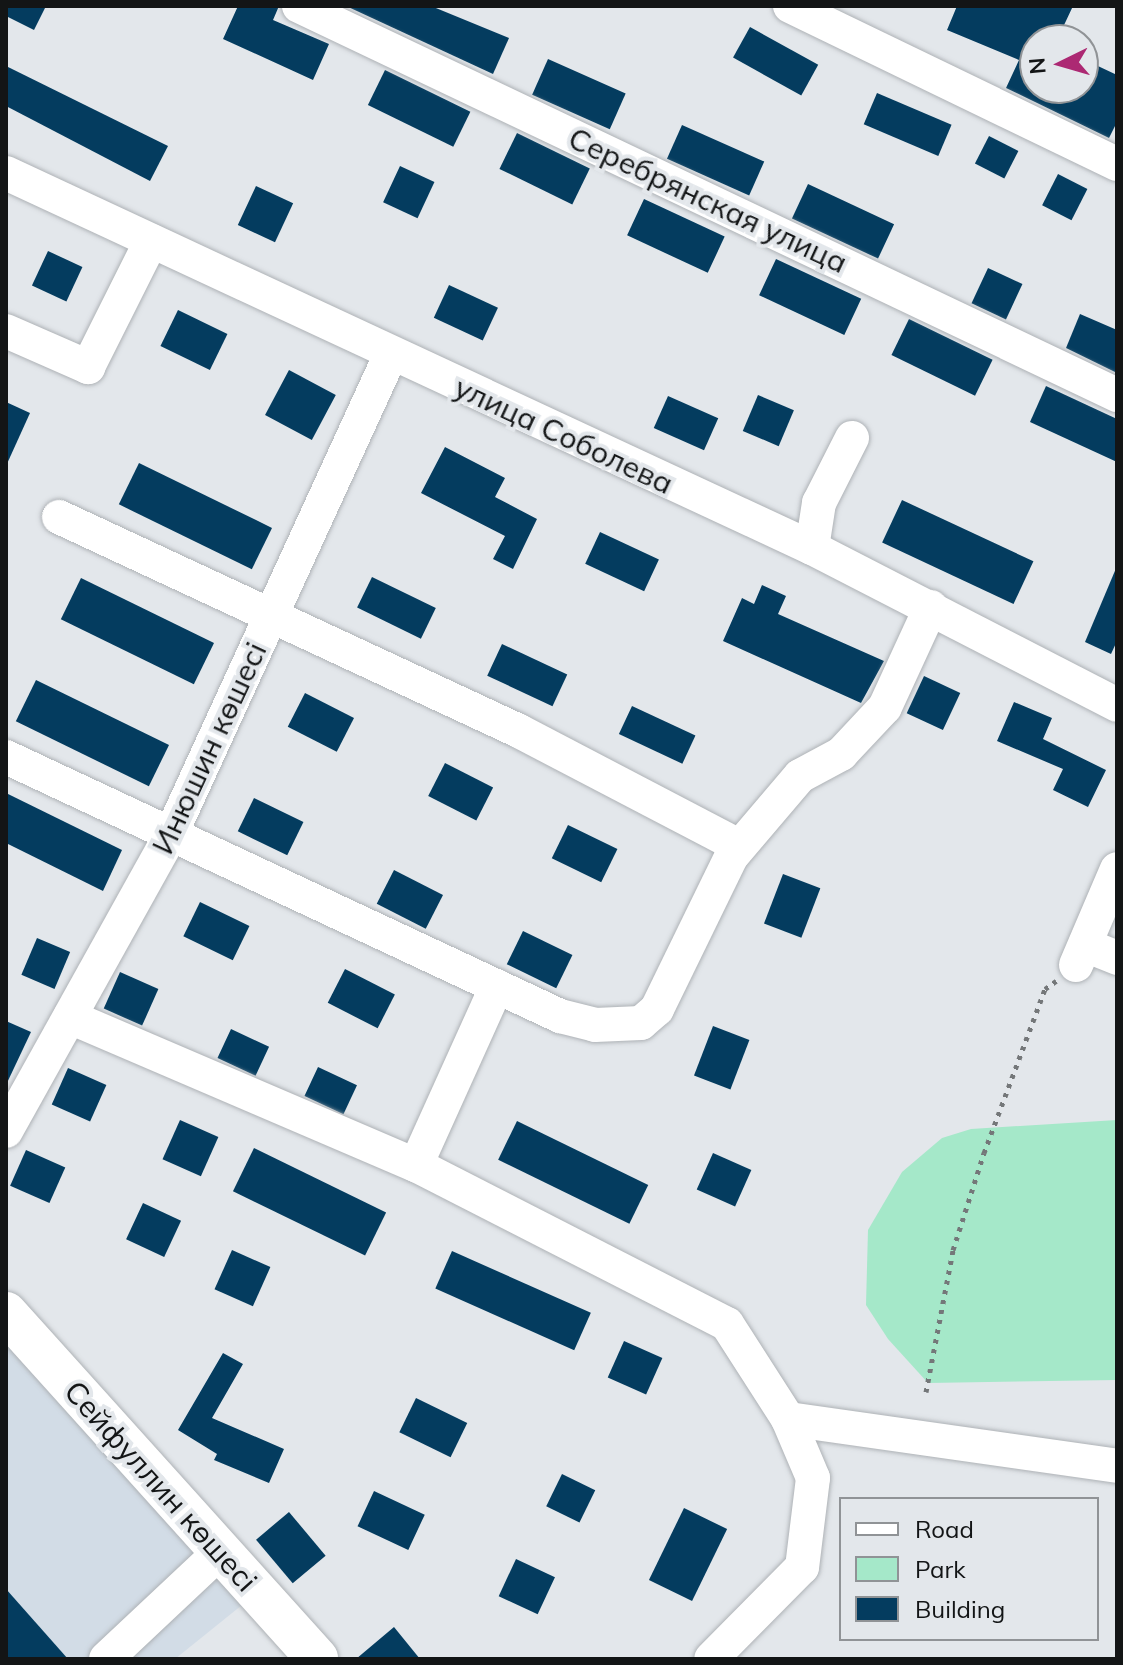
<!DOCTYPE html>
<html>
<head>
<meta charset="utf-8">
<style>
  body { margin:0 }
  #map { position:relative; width:1123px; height:1665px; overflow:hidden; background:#e3e7eb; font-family:Mulish,sans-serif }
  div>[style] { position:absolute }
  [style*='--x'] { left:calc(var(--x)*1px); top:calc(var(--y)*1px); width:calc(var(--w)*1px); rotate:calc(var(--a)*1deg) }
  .built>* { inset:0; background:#d2dce6 }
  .green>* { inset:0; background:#a5e8c9 }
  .building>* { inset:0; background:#043c5f; transform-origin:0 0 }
  .path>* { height:5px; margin-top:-2.5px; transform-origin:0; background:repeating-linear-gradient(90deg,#747779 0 4px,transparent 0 10px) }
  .roads { filter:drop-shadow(0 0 2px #aeb2b6) drop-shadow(0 0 2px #aeb2b6) }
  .minor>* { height:34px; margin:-17px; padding:0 17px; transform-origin:17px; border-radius:17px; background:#fff }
  .major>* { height:42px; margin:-21px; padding:0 21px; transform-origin:21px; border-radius:21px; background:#fff }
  span { translate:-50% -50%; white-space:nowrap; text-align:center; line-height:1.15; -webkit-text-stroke:8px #e3e7eb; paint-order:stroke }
  .street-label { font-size:30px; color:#131516 }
  .frame { position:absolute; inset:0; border:8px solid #131516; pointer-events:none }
  .legend { position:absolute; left:839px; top:1497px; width:260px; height:144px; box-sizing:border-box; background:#e3e7eb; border:2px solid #909396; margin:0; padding:10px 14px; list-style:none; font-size:24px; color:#131516 }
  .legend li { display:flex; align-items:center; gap:16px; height:40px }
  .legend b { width:40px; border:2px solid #909396 }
  .north { position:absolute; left:1019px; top:24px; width:80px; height:80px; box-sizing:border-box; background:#e3e7eb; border:2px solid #909396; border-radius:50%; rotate:265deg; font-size:22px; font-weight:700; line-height:32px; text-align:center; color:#131516 }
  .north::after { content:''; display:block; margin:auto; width:28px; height:36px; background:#ac2973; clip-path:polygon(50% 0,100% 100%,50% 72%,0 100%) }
</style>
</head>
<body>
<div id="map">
  <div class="built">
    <i style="clip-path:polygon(6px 1313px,257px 1593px,175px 1659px,6px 1659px)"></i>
  </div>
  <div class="green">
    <i style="clip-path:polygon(1117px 1120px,1117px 1380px,928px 1383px,888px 1339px,866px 1305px,868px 1230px,902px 1172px,942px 1138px,971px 1129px)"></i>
  </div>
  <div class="building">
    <i style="clip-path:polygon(6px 6px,46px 6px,34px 30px,6px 16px)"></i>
    <i style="clip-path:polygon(238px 6px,279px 6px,273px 20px,329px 44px,313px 80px,223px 39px)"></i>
    <i style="clip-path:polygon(346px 6px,431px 6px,509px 38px,493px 74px)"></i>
    <i style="clip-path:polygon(957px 6px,1073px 6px,1057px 40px,1035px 40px,1035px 88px,1083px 88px,1083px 59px,1117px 75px,1117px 122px,1109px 138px,1006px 88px,1019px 60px,947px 30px)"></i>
    <i style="left:750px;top:27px;width:78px;height:35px;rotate:29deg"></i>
    <i style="left:548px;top:59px;width:85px;height:39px;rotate:24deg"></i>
    <i style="clip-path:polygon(6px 66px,168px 146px,150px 181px,6px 106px)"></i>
    <i style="left:385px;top:70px;width:95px;height:39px;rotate:26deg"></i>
    <i style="left:877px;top:93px;width:81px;height:34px;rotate:23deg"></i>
    <i style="left:682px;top:125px;width:90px;height:37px;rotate:24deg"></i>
    <i style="left:517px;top:133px;width:81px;height:40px;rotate:26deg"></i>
    <i style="left:989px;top:136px;width:33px;height:31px;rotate:27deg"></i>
    <i style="left:400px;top:166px;width:38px;height:40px;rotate:25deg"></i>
    <i style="left:1058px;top:174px;width:33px;height:35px;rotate:27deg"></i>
    <i style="left:808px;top:184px;width:95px;height:38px;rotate:25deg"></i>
    <i style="left:256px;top:186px;width:41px;height:43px;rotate:25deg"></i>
    <i style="left:644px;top:199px;width:89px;height:40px;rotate:25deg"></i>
    <i style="left:48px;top:251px;width:38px;height:38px;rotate:25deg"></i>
    <i style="left:776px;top:259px;width:94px;height:40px;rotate:25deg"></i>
    <i style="left:988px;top:268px;width:38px;height:39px;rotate:25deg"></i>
    <i style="left:449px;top:285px;width:54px;height:36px;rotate:25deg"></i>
    <i style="left:178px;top:310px;width:55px;height:40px;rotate:26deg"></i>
    <i style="clip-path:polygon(1080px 314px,1117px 330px,1117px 373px,1066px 348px)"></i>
    <i style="left:909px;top:319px;width:93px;height:40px;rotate:26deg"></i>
    <i style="left:289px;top:370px;width:53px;height:51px;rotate:28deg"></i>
    <i style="clip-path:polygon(1046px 386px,1117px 419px,1117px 462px,1030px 422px)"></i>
    <i style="left:758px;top:395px;width:39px;height:39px;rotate:23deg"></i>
    <i style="left:668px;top:396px;width:55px;height:35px;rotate:24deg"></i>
    <i style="clip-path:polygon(6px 402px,30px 413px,6px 466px)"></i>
    <i style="clip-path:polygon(445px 447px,505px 478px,495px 497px,537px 519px,513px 569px,493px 559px,505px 536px,421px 493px)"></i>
    <i style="left:139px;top:463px;width:148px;height:46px;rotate:26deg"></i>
    <i style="left:902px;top:500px;width:145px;height:47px;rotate:25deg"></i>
    <i style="left:600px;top:532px;width:65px;height:35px;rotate:25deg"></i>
    <i style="clip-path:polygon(1117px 566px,1117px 641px,1111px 654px,1085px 642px)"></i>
    <i style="left:372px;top:577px;width:71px;height:34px;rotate:26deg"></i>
    <i style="left:81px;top:578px;width:148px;height:46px;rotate:26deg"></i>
    <i style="clip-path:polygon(762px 585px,786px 596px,778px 614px,884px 661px,861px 703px,723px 641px,742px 598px,754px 604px)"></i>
    <i style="left:502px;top:644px;width:72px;height:35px;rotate:25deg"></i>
    <i style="left:924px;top:676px;width:40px;height:41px;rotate:25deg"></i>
    <i style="left:36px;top:680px;width:148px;height:46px;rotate:26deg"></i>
    <i style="left:305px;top:693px;width:55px;height:38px;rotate:27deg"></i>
    <i style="clip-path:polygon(1014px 702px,1052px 718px,1043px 739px,1106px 770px,1088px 807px,1053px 790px,1063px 769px,997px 741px)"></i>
    <i style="left:632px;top:706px;width:70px;height:31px;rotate:25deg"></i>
    <i style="left:445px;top:763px;width:54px;height:37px;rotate:27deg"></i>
    <i style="clip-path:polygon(6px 793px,122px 850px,103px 891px,6px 843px)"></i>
    <i style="left:254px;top:798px;width:55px;height:37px;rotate:26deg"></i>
    <i style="left:568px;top:825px;width:55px;height:37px;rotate:26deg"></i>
    <i style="left:394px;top:870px;width:55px;height:38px;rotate:27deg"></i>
    <i style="left:783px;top:874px;width:40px;height:53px;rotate:21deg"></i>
    <i style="left:200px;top:902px;width:55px;height:38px;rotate:26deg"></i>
    <i style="left:523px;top:931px;width:55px;height:37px;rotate:26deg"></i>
    <i style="left:37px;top:938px;width:36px;height:40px;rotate:23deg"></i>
    <i style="left:345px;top:969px;width:56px;height:38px;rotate:27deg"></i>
    <i style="left:120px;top:972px;width:42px;height:40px;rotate:24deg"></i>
    <i style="clip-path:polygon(6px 1021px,31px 1032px,6px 1085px)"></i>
    <i style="left:713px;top:1026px;width:39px;height:53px;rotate:21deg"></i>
    <i style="left:231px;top:1029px;width:42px;height:32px;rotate:25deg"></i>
    <i style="left:318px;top:1067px;width:43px;height:32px;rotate:25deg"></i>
    <i style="left:68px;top:1068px;width:42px;height:40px;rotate:24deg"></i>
    <i style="left:180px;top:1120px;width:42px;height:43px;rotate:24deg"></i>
    <i style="left:517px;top:1121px;width:146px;height:43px;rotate:26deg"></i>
    <i style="left:254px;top:1148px;width:147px;height:48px;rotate:26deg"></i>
    <i style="left:26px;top:1150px;width:43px;height:39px;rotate:24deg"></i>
    <i style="left:713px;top:1153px;width:42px;height:40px;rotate:24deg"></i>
    <i style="left:143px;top:1203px;width:42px;height:40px;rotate:25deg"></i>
    <i style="left:232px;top:1250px;width:42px;height:43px;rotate:24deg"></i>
    <i style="left:452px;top:1251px;width:152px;height:41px;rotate:24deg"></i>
    <i style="left:624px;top:1341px;width:42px;height:40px;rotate:24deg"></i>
    <i style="clip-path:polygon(223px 1353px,243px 1364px,212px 1418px,284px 1449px,269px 1483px,214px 1460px,217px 1454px,178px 1430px)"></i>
    <i style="left:416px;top:1398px;width:57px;height:38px;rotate:26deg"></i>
    <i style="left:562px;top:1474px;width:37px;height:36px;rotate:26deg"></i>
    <i style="left:374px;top:1491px;width:56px;height:39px;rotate:25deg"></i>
    <i style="left:684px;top:1508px;width:48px;height:80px;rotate:26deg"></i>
    <i style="left:289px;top:1512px;width:57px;height:43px;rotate:50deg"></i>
    <i style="left:516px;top:1559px;width:43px;height:41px;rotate:25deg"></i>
    <i style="clip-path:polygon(6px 1589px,68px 1659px,6px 1659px)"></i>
    <i style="clip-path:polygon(394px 1627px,420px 1659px,356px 1659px)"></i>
  </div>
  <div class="path">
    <i style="--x:926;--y:1392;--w:145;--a:-79.2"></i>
    <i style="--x:953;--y:1250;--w:102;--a:-72.3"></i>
    <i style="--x:984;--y:1153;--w:175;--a:-69.6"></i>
    <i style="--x:1045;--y:989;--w:14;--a:-36"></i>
  </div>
  <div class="roads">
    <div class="minor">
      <i style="--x:299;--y:6;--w:906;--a:25.43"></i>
      <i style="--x:790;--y:6;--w:363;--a:25.8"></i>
      <i style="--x:6;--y:173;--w:889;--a:24.95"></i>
      <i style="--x:812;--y:548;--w:343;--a:27.2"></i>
      <i style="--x:6;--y:331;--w:90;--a:23.7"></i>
      <i style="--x:88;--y:367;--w:141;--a:-63.4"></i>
      <i style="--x:59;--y:517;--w:507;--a:24.95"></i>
      <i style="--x:519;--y:731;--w:248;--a:27.6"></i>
      <i style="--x:812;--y:548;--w:46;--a:-81.2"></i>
      <i style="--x:819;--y:503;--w:73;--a:-63.1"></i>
      <i style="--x:6;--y:757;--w:612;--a:25.06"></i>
      <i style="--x:560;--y:1016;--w:36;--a:14"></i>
      <i style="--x:595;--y:1025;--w:46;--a:-2.5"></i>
      <i style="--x:641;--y:1023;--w:21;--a:-41"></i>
      <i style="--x:657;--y:1009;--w:169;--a:-64"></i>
      <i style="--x:731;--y:857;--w:106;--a:-49.6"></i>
      <i style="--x:800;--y:776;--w:47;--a:-28.2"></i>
      <i style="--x:841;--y:754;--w:64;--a:-46.9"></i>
      <i style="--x:885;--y:707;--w:110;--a:-65.3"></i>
      <i style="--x:1085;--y:945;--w:35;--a:22"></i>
      <i style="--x:1076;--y:965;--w:104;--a:-66.9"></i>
      <i style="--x:70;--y:1017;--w:376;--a:23.2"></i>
      <i style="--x:416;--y:1165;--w:349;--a:27.1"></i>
      <i style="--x:727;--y:1324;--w:113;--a:57.3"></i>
      <i style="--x:788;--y:1419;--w:64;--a:67"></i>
      <i style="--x:813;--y:1478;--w:90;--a:97"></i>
      <i style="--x:802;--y:1567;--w:129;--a:134.7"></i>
      <i style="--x:6;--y:1131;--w:340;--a:-60.9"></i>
      <i style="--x:171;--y:834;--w:528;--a:-65.38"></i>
      <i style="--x:416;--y:1165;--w:196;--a:-65.7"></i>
      <i style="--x:788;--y:1419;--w:332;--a:8.1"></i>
      <i style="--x:106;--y:1659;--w:156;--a:-43.2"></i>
    </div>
    <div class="major">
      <i style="--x:6;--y:1313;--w:465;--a:48"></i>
    </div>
  </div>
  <div class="street-label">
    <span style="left:708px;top:200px;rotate:25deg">Серебрянская улица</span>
    <span style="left:564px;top:435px;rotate:25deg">улица Соболева</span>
    <span style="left:209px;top:748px;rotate:-65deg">Инюшин көшесі</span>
    <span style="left:161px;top:1486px;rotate:48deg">Сейфуллин көшесі</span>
  </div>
  <div class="frame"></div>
  <ul class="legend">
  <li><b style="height:10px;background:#fff"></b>Road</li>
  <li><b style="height:22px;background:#a5e8c9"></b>Park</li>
  <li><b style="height:22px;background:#043c5f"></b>Building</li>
  </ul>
  <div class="north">N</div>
</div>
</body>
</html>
